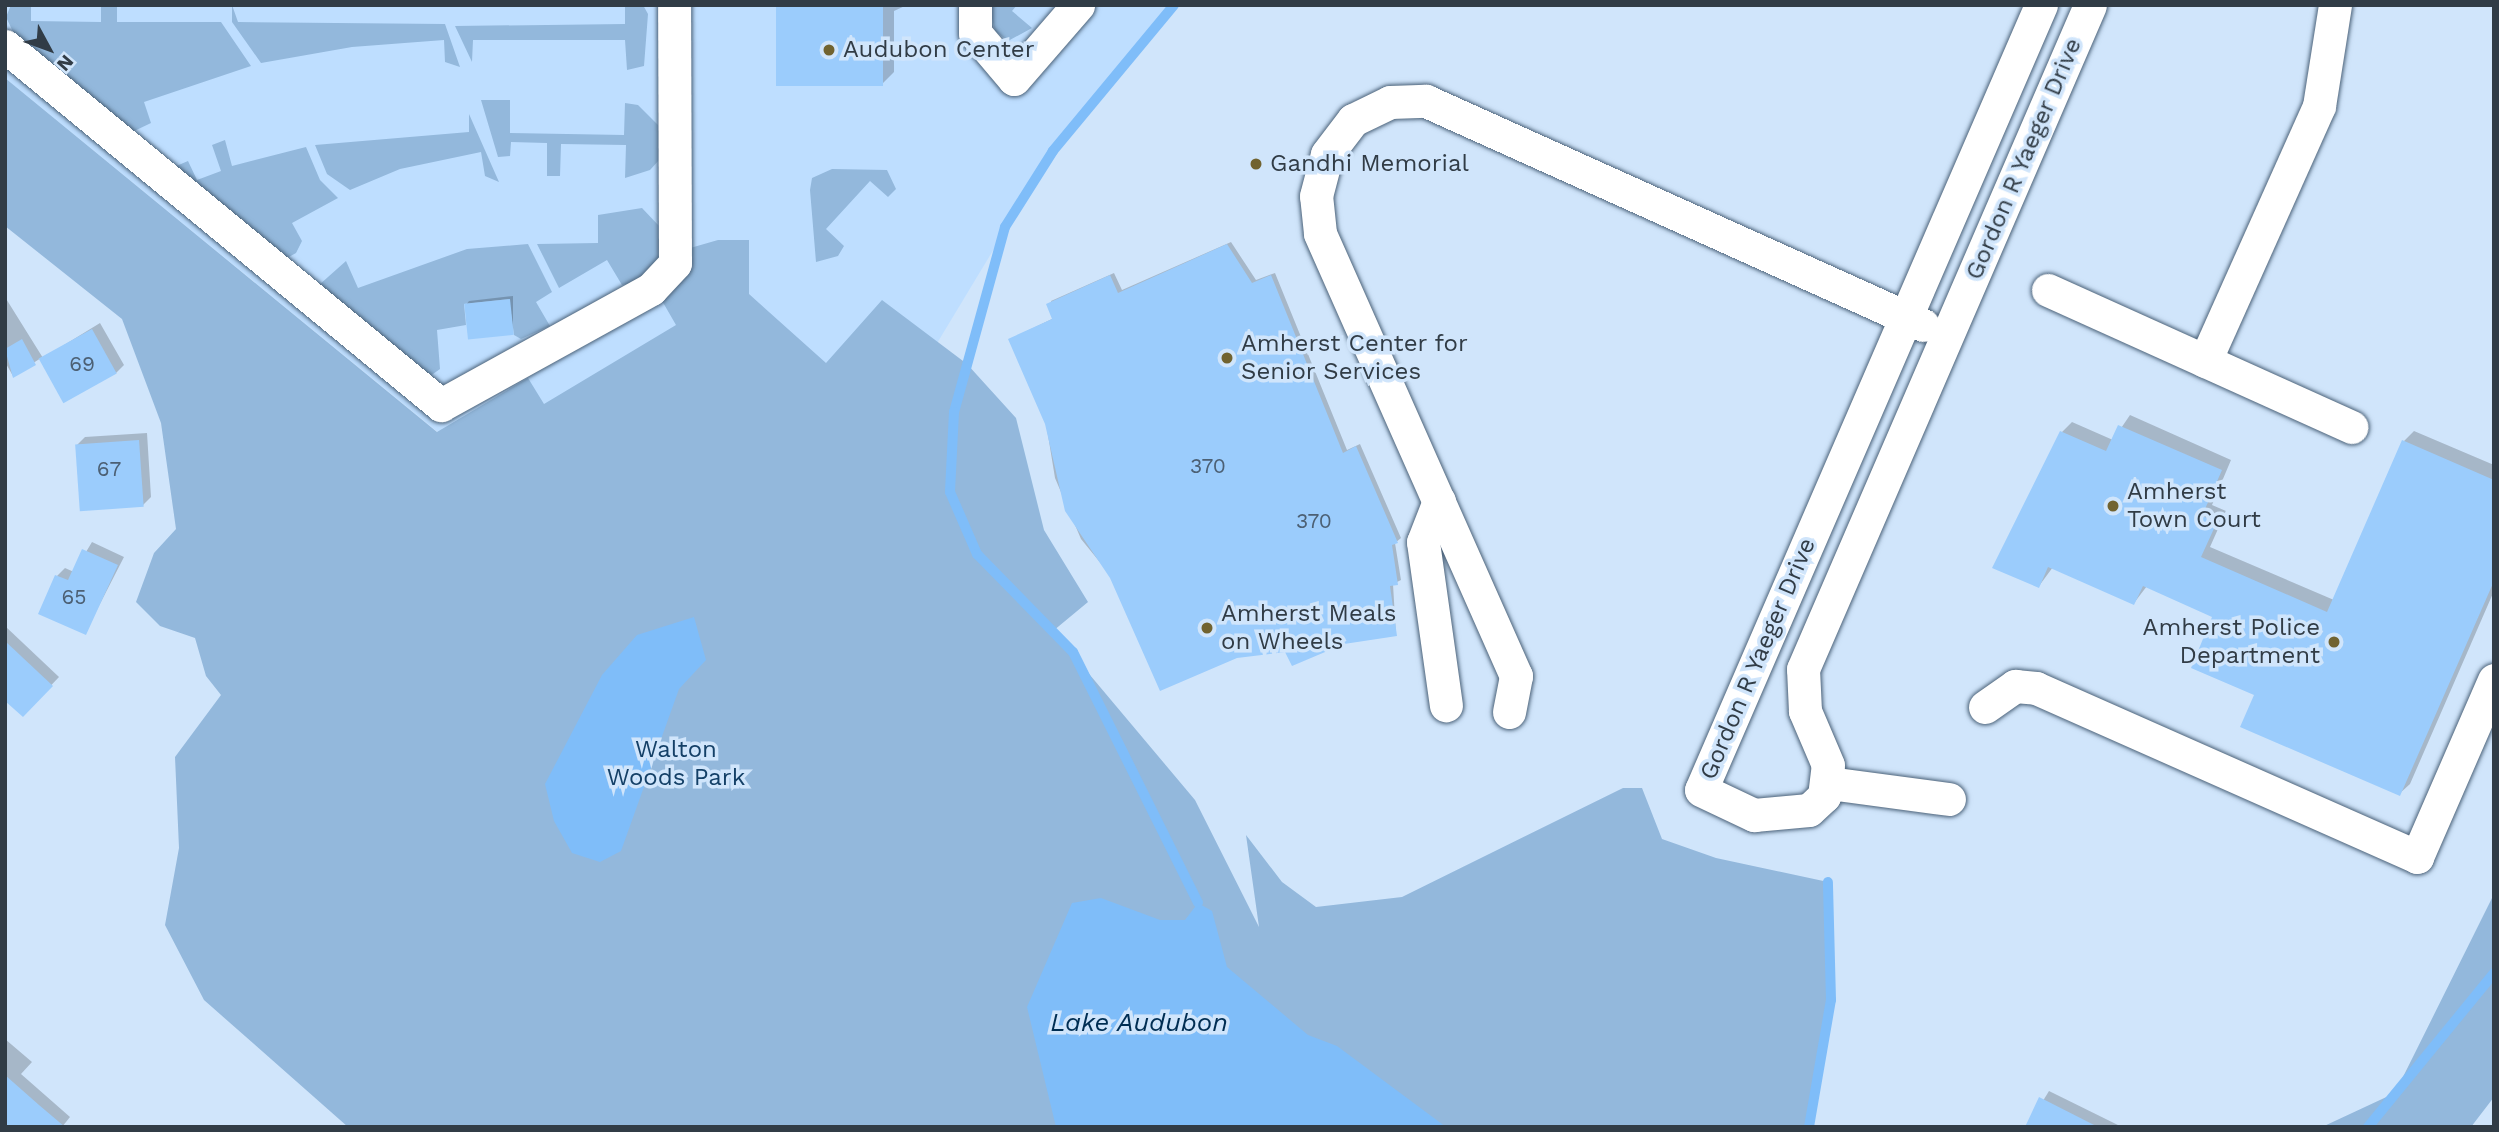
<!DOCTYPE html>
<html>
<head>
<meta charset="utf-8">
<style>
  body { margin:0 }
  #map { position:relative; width:2499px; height:1132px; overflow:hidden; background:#d0e5fb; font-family:"Work Sans",sans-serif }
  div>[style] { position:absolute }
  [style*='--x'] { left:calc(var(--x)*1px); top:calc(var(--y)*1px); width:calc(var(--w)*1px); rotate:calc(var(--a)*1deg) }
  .built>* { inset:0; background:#bedeff }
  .green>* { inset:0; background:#93b8dc }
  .water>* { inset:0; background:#7fbdf9 }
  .shadow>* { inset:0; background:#0003 }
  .stream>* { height:10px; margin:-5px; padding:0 5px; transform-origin:5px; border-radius:5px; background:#7fbdf9 }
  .building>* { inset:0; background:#9bccfc; transform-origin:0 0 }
  .roads { filter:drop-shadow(0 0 2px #4b6279) drop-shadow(0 0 2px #4b6279) }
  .minor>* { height:33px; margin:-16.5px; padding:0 16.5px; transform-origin:16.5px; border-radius:16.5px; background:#fff }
  .dots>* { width:19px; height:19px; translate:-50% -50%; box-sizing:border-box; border:4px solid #d0e5fb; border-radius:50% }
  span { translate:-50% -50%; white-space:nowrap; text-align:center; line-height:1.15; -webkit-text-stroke:7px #d0e5fb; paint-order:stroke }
  .number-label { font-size:21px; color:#4c6074 }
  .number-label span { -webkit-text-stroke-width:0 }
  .poi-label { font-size:24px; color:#313c46 }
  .left { translate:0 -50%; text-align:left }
  .right { translate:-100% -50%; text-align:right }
  .street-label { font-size:24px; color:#313c46 }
  .park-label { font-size:24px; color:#144067 }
  .water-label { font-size:26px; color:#002e53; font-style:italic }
  .frame { position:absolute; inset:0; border:7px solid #313c46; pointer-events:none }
  .north { position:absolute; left:14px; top:14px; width:70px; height:70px; -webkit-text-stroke:5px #d0e5fb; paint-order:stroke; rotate:131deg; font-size:19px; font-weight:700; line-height:28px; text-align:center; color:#313c46 }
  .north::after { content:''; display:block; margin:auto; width:24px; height:32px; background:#313c46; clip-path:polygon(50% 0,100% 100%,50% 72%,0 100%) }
</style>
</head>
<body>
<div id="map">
  <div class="built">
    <i style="clip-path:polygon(5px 5px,1174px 5px,1053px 151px,872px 451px,461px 451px,5px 78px)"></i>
  </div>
  <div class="green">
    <i style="clip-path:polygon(11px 5px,31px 5px,31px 21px,101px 22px,101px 5px,117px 5px,117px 22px,221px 22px,251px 66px,144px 102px,151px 123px,130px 133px,15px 36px,6px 17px)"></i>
    <i style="clip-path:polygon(232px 5px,238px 22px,445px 24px,460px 67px,445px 62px,444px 40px,352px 47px,261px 63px,232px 22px)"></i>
    <i style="clip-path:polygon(625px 5px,643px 5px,648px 14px,644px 66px,627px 70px,625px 40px,473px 40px,472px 62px,455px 26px,625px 24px)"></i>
    <i style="clip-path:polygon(989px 5px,1017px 5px,1012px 11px,1032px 28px,1008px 41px,995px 31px)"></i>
    <i style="clip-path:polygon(5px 78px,437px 432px,528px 378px,544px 404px,676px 325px,661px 299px,687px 273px,622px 285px,607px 260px,559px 288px,537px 244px,598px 243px,598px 215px,642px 208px,660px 227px,659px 257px,718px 240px,749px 240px,749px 294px,826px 363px,882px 300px,967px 364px,1016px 418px,1044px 530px,1088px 602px,1053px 631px,1195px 800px,1259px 927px,1246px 835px,1282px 882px,1316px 907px,1402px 897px,1623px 788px,1642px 788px,1662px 839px,1716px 858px,1828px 882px,1831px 1000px,1809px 1127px,348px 1127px,204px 1000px,165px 925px,179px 848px,175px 757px,221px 695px,206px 676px,195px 638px,160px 626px,136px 602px,154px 553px,176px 529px,161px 423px,122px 319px,5px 226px)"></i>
    <i style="clip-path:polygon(481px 100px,510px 100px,510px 133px,624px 135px,625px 103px,638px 105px,659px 126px,660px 159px,650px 170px,625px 178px,626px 145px,561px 144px,560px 176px,547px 176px,547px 143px,511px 142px,510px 156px,498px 157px)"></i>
    <i style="clip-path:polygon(469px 114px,499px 182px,485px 176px,481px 152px,400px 169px,350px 190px,327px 174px,315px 145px,469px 132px)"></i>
    <i style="clip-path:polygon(225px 140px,232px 166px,306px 147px,320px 180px,338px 198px,292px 223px,302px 241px,296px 253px,287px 258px,174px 167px,188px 161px,197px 180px,221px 171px,212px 145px)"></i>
    <i style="clip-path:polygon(832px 169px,887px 170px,896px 189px,888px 197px,870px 181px,826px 229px,844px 246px,838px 256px,816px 262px,810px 190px,812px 178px)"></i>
    <i style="clip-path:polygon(528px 244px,552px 292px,536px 302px,550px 326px,521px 339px,514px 335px,509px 299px,464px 304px,466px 325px,437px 330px,440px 369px,426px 379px,319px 285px,346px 261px,358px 288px,467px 249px)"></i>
    <i style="clip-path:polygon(2494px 894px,2494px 1097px,2471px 1127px,2322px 1127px,2395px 1093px)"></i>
  </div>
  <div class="water">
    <i style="clip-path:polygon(694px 617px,706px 660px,679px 689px,621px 851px,600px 862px,572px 853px,554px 821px,545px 784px,602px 675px,637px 635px)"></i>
    <i style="clip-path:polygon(1101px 898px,1160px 920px,1185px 920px,1198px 903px,1212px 911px,1227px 967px,1308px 1035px,1337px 1046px,1446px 1127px,1056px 1127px,1027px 1007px,1072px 903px)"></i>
  </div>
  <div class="shadow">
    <i style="clip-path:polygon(778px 5px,907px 5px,894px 11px,894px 72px,882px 84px)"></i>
    <i style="clip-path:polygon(1231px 242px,1256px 280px,1275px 273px,1347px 450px,1360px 444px,1401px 538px,1395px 543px,1401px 580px,1393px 584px,1396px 635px,1237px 657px,1112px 577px,1081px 539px,1055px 478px,1046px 423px,1010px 339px,1054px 318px,1051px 301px,1114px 273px,1122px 290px)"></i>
    <i style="clip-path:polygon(513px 296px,513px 333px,466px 305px,469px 301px)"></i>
    <i style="clip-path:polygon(5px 297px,43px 358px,100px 323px,124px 365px,116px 373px,41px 358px,13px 376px,5px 362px)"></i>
    <i style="clip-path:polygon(2130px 415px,2231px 460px,2212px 505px,2226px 511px,2210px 547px,2334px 600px,2404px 441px,2414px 431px,2494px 465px,2494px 591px,2410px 784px,2399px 794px,2256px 694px,2215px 616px,2147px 586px,2134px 603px,2053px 567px,2039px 586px,2062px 432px,2072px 422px,2113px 440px)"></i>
    <i style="clip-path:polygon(147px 433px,151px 497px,143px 505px,77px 445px,85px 437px)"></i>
    <i style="clip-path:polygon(92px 542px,124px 557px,85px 633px,57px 576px,65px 568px,74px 572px)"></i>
    <i style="clip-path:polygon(5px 626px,59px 677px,23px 715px,5px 699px)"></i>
    <i style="clip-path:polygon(5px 1039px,32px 1062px,21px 1074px,70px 1117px,62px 1127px,5px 1127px)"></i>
    <i style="clip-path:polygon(2049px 1091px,2122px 1127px,2027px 1127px)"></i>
  </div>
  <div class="stream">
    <i style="--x:1174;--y:5;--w:190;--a:129.7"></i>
    <i style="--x:1053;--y:151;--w:90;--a:122.3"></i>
    <i style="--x:1005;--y:227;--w:192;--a:105.4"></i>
    <i style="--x:954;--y:412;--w:80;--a:92.9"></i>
    <i style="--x:950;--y:492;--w:68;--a:66.5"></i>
    <i style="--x:977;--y:554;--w:137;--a:45.6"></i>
    <i style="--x:1073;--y:652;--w:280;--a:63.5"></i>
    <i style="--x:1809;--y:1127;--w:129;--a:-80.2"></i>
    <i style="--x:1831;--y:1000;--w:118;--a:-91.5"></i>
    <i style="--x:2368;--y:1127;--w:199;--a:-50.7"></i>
  </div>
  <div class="building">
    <i style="left:776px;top:5px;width:107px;height:81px"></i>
    <i style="clip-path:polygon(1227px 244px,1252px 283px,1271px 275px,1343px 453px,1356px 446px,1398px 543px,1392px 545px,1398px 585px,1390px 586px,1397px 636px,1344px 644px,1292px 666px,1285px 652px,1237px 658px,1160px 691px,1110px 578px,1065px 511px,1045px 424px,1008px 339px,1052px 319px,1046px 304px,1110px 275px,1118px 293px)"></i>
    <i style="left:510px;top:299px;width:36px;height:46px;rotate:84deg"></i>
    <i style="left:92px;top:329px;width:51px;height:61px;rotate:61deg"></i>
    <i style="clip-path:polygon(22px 339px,36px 365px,13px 378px,5px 349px)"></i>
    <i style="clip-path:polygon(2118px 425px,2222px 470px,2202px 516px,2217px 522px,2201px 557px,2327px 612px,2402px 440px,2494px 480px,2494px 581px,2400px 796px,2240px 727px,2254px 695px,2191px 668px,2212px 617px,2143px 586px,2134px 605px,2048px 567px,2039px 588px,1992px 568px,2060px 431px,2106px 451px)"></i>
    <i style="left:139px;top:440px;width:67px;height:64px;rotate:86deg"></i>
    <i style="clip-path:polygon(82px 549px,118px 565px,86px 635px,38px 614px,55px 575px,68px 580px)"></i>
    <i style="clip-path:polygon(5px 641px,53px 686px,23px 717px,5px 701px)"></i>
    <i style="clip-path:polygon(5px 1075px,39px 1105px,65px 1127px,5px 1127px)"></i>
    <i style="clip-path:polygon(2039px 1097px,2098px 1127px,2025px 1127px)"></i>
  </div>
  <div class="roads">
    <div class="minor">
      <i style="--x:975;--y:5;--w:28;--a:90"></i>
      <i style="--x:975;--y:33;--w:60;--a:49.7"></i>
      <i style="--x:1014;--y:79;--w:98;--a:-49.1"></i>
      <i style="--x:2041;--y:5;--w:855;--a:113.42"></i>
      <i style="--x:1701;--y:790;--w:59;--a:25.3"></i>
      <i style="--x:1754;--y:815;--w:55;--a:-5.2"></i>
      <i style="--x:1809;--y:810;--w:21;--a:-43"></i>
      <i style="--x:1824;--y:796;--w:31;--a:-83"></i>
      <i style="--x:1828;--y:765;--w:59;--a:-113.1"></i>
      <i style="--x:1805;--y:711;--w:42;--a:-92.7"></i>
      <i style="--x:1803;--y:669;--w:723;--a:-66.62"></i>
      <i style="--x:5;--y:46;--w:565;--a:39.47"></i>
      <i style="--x:441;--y:405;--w:240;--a:-28.9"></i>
      <i style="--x:651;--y:289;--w:35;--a:-47"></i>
      <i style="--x:675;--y:263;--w:258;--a:-90.2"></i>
      <i style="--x:2048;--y:290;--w:333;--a:24.3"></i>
      <i style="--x:2205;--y:361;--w:279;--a:-65.9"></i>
      <i style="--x:2319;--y:106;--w:102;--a:-81"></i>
      <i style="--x:1439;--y:501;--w:44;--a:111.3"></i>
      <i style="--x:1423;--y:542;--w:165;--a:82"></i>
      <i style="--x:1985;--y:707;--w:37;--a:-35"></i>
      <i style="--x:2015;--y:686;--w:21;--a:5"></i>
      <i style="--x:2036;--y:688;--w:417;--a:23.9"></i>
      <i style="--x:2417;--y:857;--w:193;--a:-66.5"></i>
      <i style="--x:1509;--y:712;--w:37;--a:-79"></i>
      <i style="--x:1516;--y:676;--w:484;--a:-113.9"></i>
      <i style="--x:1320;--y:233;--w:37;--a:-96"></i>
      <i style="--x:1316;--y:196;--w:43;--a:-75.3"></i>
      <i style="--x:1327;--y:154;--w:43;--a:-52.6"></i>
      <i style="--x:1353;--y:120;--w:41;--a:-25.9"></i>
      <i style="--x:1390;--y:102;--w:36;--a:-2"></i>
      <i style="--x:1426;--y:101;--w:545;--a:24.26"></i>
      <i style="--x:1829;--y:783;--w:121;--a:7.6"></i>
    </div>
  </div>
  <div class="dots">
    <i style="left:829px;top:50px;background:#716330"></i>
    <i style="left:1256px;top:164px;background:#716330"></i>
    <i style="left:1227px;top:358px;background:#716330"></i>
    <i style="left:2113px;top:506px;background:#716330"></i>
    <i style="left:1207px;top:628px;background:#716330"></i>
    <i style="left:2334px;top:642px;background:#716330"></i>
  </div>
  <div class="number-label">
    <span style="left:82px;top:364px">69</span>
    <span style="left:1208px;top:466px">370</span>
    <span style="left:109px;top:469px">67</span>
    <span style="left:1314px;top:521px">370</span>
    <span style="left:74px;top:597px">65</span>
  </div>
  <div class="poi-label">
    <span class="left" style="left:843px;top:50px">Audubon Center</span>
    <span class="left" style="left:1270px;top:164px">Gandhi Memorial</span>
    <span class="left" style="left:1241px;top:358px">Amherst Center for<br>Senior Services</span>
    <span class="left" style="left:2127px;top:506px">Amherst<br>Town Court</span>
    <span class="left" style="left:1221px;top:628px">Amherst Meals<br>on Wheels</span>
    <span class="right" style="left:2320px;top:642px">Amherst Police<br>Department</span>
  </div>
  <div class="street-label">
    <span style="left:2024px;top:159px;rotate:-67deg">Gordon R Yaeger Drive</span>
    <span style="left:1758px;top:659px;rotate:-67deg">Gordon R Yaeger Drive</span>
  </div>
  <div class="park-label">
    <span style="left:676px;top:764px">Walton<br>Woods Park</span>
  </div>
  <div class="water-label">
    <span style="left:1139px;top:1023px">Lake Audubon</span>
  </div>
  <div class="frame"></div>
  <div class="north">N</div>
</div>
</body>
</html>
